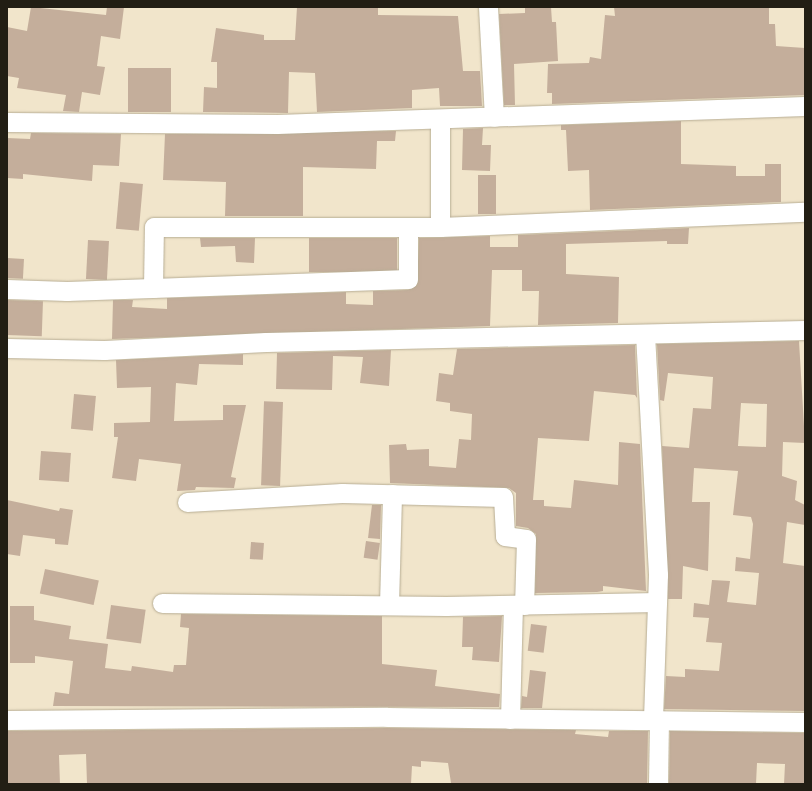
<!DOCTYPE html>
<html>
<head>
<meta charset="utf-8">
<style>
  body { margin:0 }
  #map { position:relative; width:812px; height:791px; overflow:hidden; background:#f1e5cb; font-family:Barlow,sans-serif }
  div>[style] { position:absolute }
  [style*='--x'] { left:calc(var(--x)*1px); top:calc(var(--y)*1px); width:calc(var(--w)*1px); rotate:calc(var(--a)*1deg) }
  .building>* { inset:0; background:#c4ae9b; transform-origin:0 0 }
  .roads { filter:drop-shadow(0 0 1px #b7ad94) drop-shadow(0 0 1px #b7ad94) }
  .minor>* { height:19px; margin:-9.5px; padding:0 9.5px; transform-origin:9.5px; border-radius:9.5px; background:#fff }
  span { translate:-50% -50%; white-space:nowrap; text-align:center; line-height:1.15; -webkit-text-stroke:4px #fef3d8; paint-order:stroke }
  .frame { position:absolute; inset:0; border:8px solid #221e14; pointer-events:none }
</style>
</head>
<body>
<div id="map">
  <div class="building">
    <i style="clip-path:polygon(31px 7px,106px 15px,107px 7px,124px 7px,120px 39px,101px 36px,97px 66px,105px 67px,100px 95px,82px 92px,79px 112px,63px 111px,66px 95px,17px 88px,19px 78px,7px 76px,7px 27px,27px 31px)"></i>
    <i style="clip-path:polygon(297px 7px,378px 7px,378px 15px,458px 16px,463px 71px,480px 71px,482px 106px,440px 106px,439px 88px,412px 90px,412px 108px,317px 112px,315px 73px,289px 72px,288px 113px,203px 112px,204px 87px,217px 88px,217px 62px,211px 62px,216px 28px,264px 35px,264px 40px,295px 40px)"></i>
    <i style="clip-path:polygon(525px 7px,551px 7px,552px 22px,556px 22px,558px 61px,514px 64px,515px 105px,504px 105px,499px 14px,525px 13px)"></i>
    <i style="clip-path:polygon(614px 7px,769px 7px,769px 24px,775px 24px,776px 46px,805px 48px,805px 95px,552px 104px,552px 93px,547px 93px,548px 64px,589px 63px,590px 57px,601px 59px,605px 15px,615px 16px)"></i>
    <i style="left:128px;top:68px;width:43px;height:44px"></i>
    <i style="clip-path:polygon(681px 121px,681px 164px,736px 166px,736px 176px,765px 176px,765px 164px,781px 164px,781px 202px,590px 210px,589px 170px,568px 171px,566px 130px,561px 130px,561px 125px)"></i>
    <i style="clip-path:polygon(483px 128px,482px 145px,491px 145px,490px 171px,462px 170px,463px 129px)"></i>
    <i style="clip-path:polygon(396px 131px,395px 141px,377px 141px,376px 169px,303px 167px,303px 216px,225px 216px,226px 182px,163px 180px,165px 134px)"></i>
    <i style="clip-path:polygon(31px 133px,121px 134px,119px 166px,93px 165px,92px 181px,23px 174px,23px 179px,7px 178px,7px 138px,30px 139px)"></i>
    <i style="left:478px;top:175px;width:18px;height:39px"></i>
    <i style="left:120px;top:182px;width:23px;height:47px;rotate:5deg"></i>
    <i style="clip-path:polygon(689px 228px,688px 244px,667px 244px,667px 241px,566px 244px,566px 274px,619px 277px,618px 323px,538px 325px,539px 291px,522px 291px,522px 270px,492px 270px,490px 326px,112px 339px,113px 300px,133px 300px,132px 307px,167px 309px,167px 298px,346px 292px,346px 304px,373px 305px,373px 291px,408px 290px,417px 285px,419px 238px,490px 236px,490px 247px,518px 247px,518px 235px)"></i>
    <i style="clip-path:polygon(200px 238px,255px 238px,254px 263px,236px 262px,235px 246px,201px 247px)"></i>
    <i style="left:309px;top:238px;width:88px;height:34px"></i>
    <i style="left:88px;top:240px;width:21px;height:39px;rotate:3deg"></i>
    <i style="left:7px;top:258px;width:17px;height:20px;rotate:3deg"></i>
    <i style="left:7px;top:300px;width:36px;height:35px;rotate:2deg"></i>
    <i style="clip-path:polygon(evenodd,799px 341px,805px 443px,783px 442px,782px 476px,797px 481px,795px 500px,805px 505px,805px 525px,787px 522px,783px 563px,805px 566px,805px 711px,664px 709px,666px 676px,685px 677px,685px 669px,719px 671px,722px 643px,706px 642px,709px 618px,693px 617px,694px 603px,709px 605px,712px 580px,730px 581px,727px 602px,756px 605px,759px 573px,735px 571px,736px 557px,750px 559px,753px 524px,751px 517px,733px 515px,738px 471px,694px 468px,692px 502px,710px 502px,708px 571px,683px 566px,682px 599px,668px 599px,662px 446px,689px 448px,693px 408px,711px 409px,713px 377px,668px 373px,664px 401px,660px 400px,657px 344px,799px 341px,741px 403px,767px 404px,766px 447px,738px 446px,741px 403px)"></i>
    <i style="clip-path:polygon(635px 345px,637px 398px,635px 395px,594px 391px,589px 441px,538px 438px,533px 500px,544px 500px,544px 506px,571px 508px,574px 480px,618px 485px,619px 442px,640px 444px,646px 591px,603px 586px,603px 591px,597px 592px,535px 593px,536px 534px,528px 528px,516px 526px,516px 493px,509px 488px,390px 483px,389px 445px,406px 444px,407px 450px,429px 449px,429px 466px,456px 468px,459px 439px,471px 440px,472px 414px,450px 411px,450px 403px,436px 401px,439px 373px,453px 375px,457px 349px)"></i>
    <i style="clip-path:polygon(391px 350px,389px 386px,360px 383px,363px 357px,333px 356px,332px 390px,276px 389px,277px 353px)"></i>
    <i style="clip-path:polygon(243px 354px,243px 365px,199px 364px,197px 385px,176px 383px,174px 421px,223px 420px,223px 405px,246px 405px,231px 477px,236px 478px,234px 488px,196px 487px,195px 490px,177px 491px,181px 464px,139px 459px,136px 481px,112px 478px,118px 437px,114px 437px,114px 423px,150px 422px,151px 387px,117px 388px,116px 360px)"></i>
    <i style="left:74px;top:394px;width:22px;height:35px;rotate:5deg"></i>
    <i style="left:283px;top:402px;width:84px;height:19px;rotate:92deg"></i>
    <i style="left:41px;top:451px;width:30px;height:29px;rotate:4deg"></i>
    <i style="clip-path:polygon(7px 500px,59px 511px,60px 508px,73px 510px,68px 545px,55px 544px,55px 539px,23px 535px,20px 556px,7px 554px)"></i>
    <i style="clip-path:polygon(372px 505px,381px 505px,380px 539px,368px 538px)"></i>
    <i style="left:366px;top:541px;width:14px;height:17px;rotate:8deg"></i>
    <i style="left:251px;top:542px;width:13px;height:17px;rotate:4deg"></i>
    <i style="left:45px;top:569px;width:55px;height:25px;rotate:12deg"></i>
    <i style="left:111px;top:605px;width:35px;height:34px;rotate:8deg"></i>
    <i style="clip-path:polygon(10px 606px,34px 606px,34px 620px,71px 626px,69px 639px,108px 644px,105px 668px,131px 671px,132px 666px,173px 672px,174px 665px,186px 665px,189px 628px,180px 627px,181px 614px,382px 616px,382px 664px,437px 670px,435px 686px,500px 694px,499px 707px,53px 706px,55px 692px,69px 694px,73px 661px,35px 656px,35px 663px,10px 663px)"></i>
    <i style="clip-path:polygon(502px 616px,499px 662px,472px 660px,473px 647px,462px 647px,463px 617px)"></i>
    <i style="left:531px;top:624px;width:16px;height:27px;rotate:7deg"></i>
    <i style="clip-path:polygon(530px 670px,546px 672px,542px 708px,521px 708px,522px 696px,527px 697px)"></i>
    <i style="clip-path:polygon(387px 728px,576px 730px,575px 734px,608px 737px,609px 731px,648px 731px,647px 784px,460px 784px,451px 783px,448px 763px,421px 761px,421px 767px,412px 766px,411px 784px,87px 784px,86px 754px,59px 755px,60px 784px,7px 783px,7px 731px)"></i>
    <i style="clip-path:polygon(670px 731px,805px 733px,805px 784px,784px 784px,785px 764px,757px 763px,756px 784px,669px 784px)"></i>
  </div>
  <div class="roads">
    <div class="minor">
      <i style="--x:488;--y:7;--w:110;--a:86.9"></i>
      <i style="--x:440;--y:119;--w:108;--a:90"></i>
      <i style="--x:7;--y:122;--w:270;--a:0.4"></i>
      <i style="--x:277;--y:124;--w:528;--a:-1.95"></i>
      <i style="--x:153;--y:288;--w:61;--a:-89.1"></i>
      <i style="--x:154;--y:227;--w:286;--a:0"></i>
      <i style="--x:440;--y:227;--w:365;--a:-2.4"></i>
      <i style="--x:7;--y:289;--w:60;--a:1.9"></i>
      <i style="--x:67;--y:291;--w:341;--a:-2"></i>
      <i style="--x:408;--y:279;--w:52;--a:-90"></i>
      <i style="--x:645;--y:334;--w:241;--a:86.9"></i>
      <i style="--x:658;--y:575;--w:145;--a:92"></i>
      <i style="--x:7;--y:348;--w:97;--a:1.2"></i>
      <i style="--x:104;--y:350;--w:162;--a:-2.8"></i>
      <i style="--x:266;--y:342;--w:539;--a:-1.28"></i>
      <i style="--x:187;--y:502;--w:155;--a:-3.3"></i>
      <i style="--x:342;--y:493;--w:161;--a:1.4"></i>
      <i style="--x:503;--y:497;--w:39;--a:87"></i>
      <i style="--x:505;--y:536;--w:21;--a:8"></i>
      <i style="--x:526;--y:539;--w:66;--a:91.7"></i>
      <i style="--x:162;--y:603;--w:284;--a:0.6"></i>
      <i style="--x:446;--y:606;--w:211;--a:-1.1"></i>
      <i style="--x:389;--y:604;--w:110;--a:-88.4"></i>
      <i style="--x:510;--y:719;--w:114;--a:-88.5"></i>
      <i style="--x:7;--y:720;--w:380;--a:-0.5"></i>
      <i style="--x:387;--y:717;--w:418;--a:0.7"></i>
      <i style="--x:658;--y:784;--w:64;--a:-89.1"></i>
    </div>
  </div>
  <div class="frame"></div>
</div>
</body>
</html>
